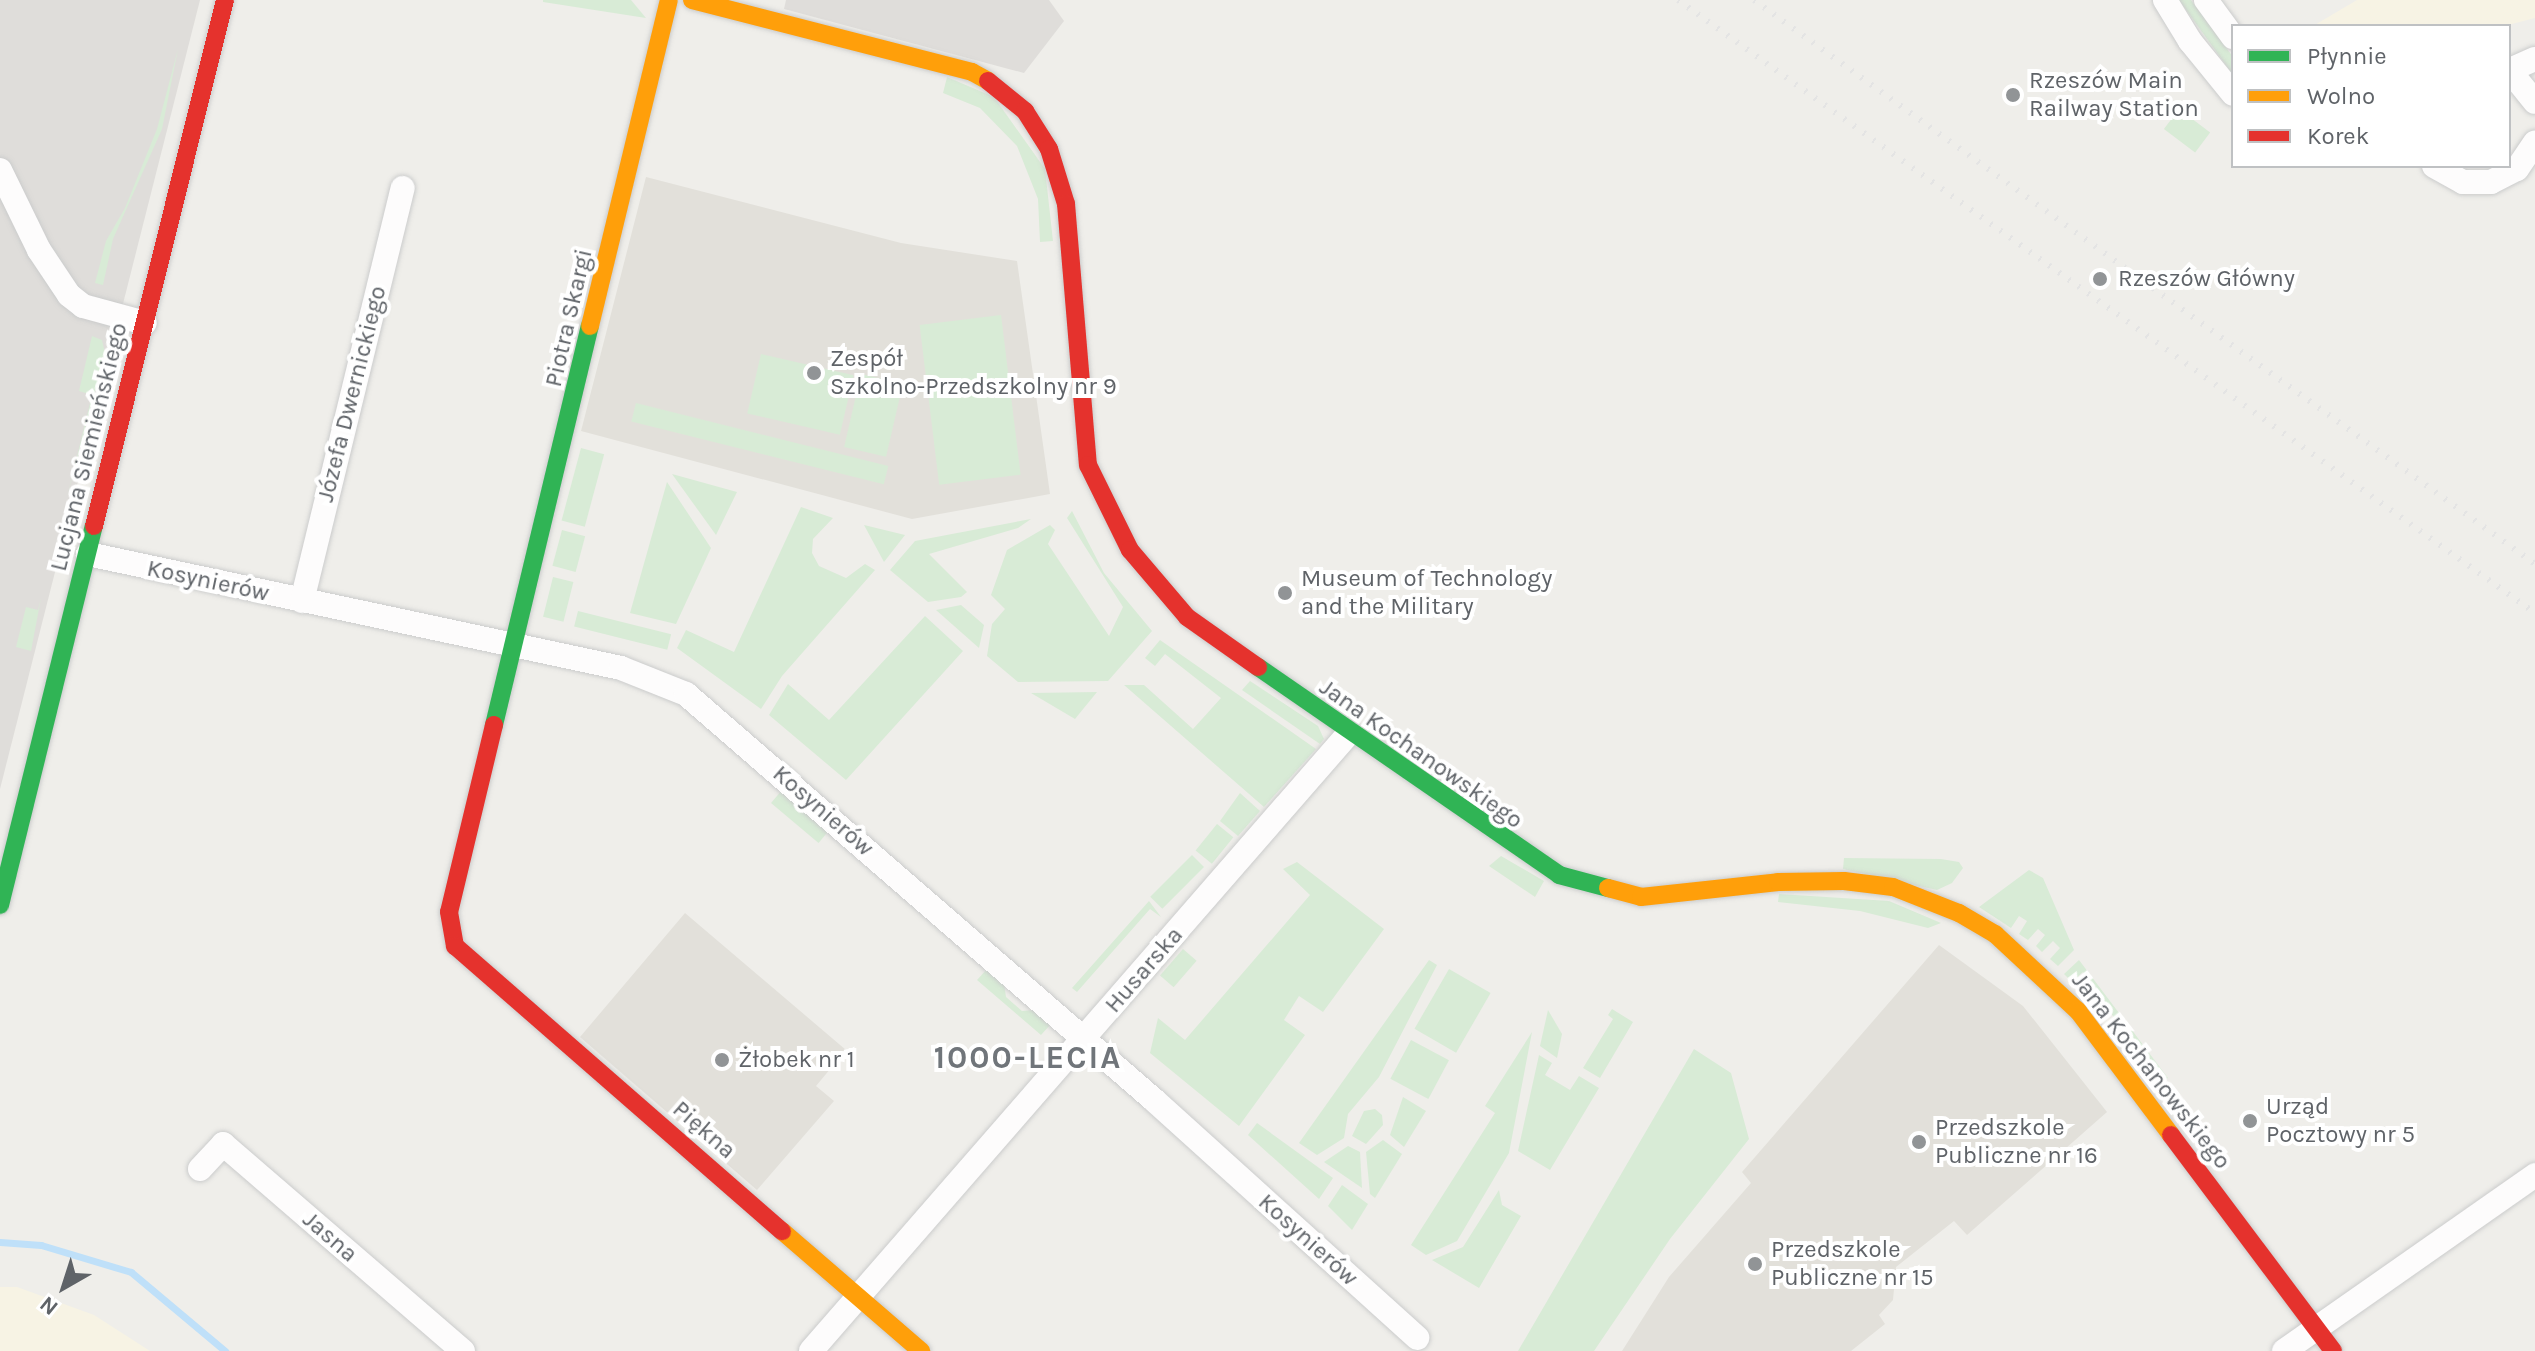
<!DOCTYPE html>
<html>
<head>
<meta charset="utf-8">
<style>
  body { margin:0 }
  #map { position:relative; width:2535px; height:1351px; overflow:hidden; background:#efeeea; font-family:Karla,sans-serif }
  div>[style] { position:absolute }
  [style*='--x'] { left:calc(var(--x)*1px); top:calc(var(--y)*1px); width:calc(var(--w)*1px); rotate:calc(var(--a)*1deg) }
  .commercial>* { inset:0; background:#f7f3e4 }
  .industrial>* { inset:0; background:#dfddda }
  .education>* { inset:0; background:#e2e0da }
  .green>* { inset:0; background:#d8ebd6; transform-origin:0 0 }
  .stream>* { height:7px; margin:-3.5px; padding:0 3.5px; transform-origin:3.5px; border-radius:3.5px; background:#bfe0f9 }
  .roads { filter:drop-shadow(0 0 2px #cbcccc) drop-shadow(0 0 2px #cbcccc) }
  .street>* { height:24px; margin:-12px; padding:0 12px; transform-origin:12px; border-radius:12px; background:#fdfcfc }
  .fast>* { height:18px; margin:-9px; padding:0 9px; transform-origin:9px; border-radius:9px; background:#30b455 }
  .slow>* { height:18px; margin:-9px; padding:0 9px; transform-origin:9px; border-radius:9px; background:#ff9f0a }
  .jam>* { height:18px; margin:-9px; padding:0 9px; transform-origin:9px; border-radius:9px; background:#e5322d }
  .rail>* { height:6px; margin-top:-3px; transform-origin:0; background:repeating-linear-gradient(90deg,#e4e4e4 0 2px,transparent 0 12px) }
  .dots>* { width:22px; height:22px; translate:-50% -50%; box-sizing:border-box; border:4px solid #fff; border-radius:50% }
  span { translate:-50% -50%; white-space:nowrap; text-align:center; line-height:1.15; -webkit-text-stroke:8px #fff; paint-order:stroke }
  .poi-label { font-size:24px; color:#5f6368 }
  .left { translate:0 -50%; text-align:left }
  .street-label { font-size:24px; color:#5f6368 }
  .district-label { font-size:32px; color:#70757a; font-weight:700; letter-spacing:2px }
  .legend { position:absolute; left:2231px; top:24px; width:280px; height:144px; box-sizing:border-box; background:#fff; border:2px solid #bfc1c3; margin:0; padding:10px 14px; list-style:none; font-size:24px; color:#5f6368 }
  .legend li { display:flex; align-items:center; gap:16px; height:40px }
  .legend b { width:40px; border:2px solid #bfc1c3 }
  .north { position:absolute; left:24px; top:1247px; width:80px; height:80px; -webkit-text-stroke:6px #fff; paint-order:stroke; rotate:219deg; font-size:22px; font-weight:700; line-height:32px; text-align:center; color:#5f6368 }
  .north::after { content:''; display:block; margin:auto; width:28px; height:36px; background:#5f6368; clip-path:polygon(50% 0,100% 100%,50% 72%,0 100%) }
</style>
</head>
<body>
<div id="map">
  <div class="commercial">
    <i style="clip-path:polygon(2357px 0,2535px 0,2535px 18px,2504px 26px,2313px 26px)"></i>
    <i style="clip-path:polygon(0 1287px,17px 1287px,94px 1315px,150px 1351px,0 1351px)"></i>
  </div>
  <div class="industrial">
    <i style="clip-path:polygon(0 0,200px 0,0 789px)"></i>
    <i style="clip-path:polygon(786px 0,1049px 0,1064px 21px,1024px 73px,784px 9px)"></i>
  </div>
  <div class="education">
    <i style="clip-path:polygon(646px 177px,901px 243px,1017px 261px,1050px 494px,912px 519px,581px 431px)"></i>
    <i style="clip-path:polygon(685px 913px,846px 1050px,816px 1086px,834px 1101px,757px 1190px,580px 1037px)"></i>
    <i style="clip-path:polygon(1939px 945px,2023px 1006px,2107px 1112px,1967px 1235px,1954px 1221px,1896px 1267px,1893px 1300px,1879px 1315px,1885px 1324px,1851px 1351px,1622px 1351px,1669px 1277px,1751px 1183px,1742px 1172px)"></i>
  </div>
  <div class="green">
    <i style="clip-path:polygon(631px 0,646px 18px,543px 2px,543px 0)"></i>
    <i style="clip-path:polygon(2179px 0,2191px 0,2233px 57px,2233px 75px)"></i>
    <i style="clip-path:polygon(178px 49px,162px 129px,113px 239px,103px 285px,95px 283px,106px 241px,125px 208px,157px 129px)"></i>
    <i style="clip-path:polygon(947px 77px,994px 97px,1045px 169px,1053px 241px,1040px 242px,1038px 199px,1017px 146px,980px 108px,943px 93px)"></i>
    <i style="left:2179px;top:109px;width:39px;height:25px;rotate:37deg"></i>
    <i style="left:1001px;top:315px;width:161px;height:82px;rotate:83deg"></i>
    <i style="clip-path:polygon(92px 336px,102px 340px,105px 353px,67px 497px,92px 395px,79px 391px)"></i>
    <i style="left:761px;top:354px;width:95px;height:61px;rotate:13deg"></i>
    <i style="left:861px;top:374px;width:43px;height:75px;rotate:13deg"></i>
    <i style="left:636px;top:403px;width:260px;height:19px;rotate:14deg"></i>
    <i style="left:581px;top:448px;width:24px;height:75px;rotate:15deg"></i>
    <i style="clip-path:polygon(672px 474px,737px 492px,716px 535px)"></i>
    <i style="clip-path:polygon(667px 482px,711px 548px,676px 624px,630px 613px)"></i>
    <i style="clip-path:polygon(801px 507px,833px 518px,813px 539px,812px 553px,819px 566px,846px 578px,865px 564px,875px 570px,782px 676px,761px 709px,677px 648px,686px 630px,734px 652px)"></i>
    <i style="clip-path:polygon(1072px 511px,1104px 573px,1152px 631px,1108px 681px,1018px 682px,987px 656px,992px 624px,1005px 609px,991px 595px,1007px 550px,1050px 525px,1055px 530px,1048px 544px,1109px 636px,1123px 607px,1067px 518px)"></i>
    <i style="clip-path:polygon(1031px 519px,1018px 528px,929px 554px,967px 592px,961px 597px,928px 602px,890px 570px,915px 541px)"></i>
    <i style="clip-path:polygon(864px 525px,905px 535px,884px 562px)"></i>
    <i style="left:562px;top:530px;width:24px;height:37px;rotate:15deg"></i>
    <i style="left:553px;top:577px;width:21px;height:41px;rotate:14deg"></i>
    <i style="clip-path:polygon(41px 598px,31px 651px,16px 647px,26px 607px,38px 610px)"></i>
    <i style="clip-path:polygon(961px 605px,984px 625px,979px 648px,936px 610px)"></i>
    <i style="left:578px;top:611px;width:96px;height:16px;rotate:14deg"></i>
    <i style="clip-path:polygon(925px 616px,963px 651px,846px 780px,769px 715px,788px 684px,829px 720px)"></i>
    <i style="clip-path:polygon(1160px 640px,1316px 749px,1264px 807px,1124px 685px,1144px 685px,1193px 729px,1221px 698px,1165px 654px,1155px 666px,1145px 658px)"></i>
    <i style="clip-path:polygon(1250px 681px,1318px 726px,1324px 739px,1320px 744px,1242px 690px)"></i>
    <i style="clip-path:polygon(1097px 692px,1075px 719px,1031px 693px)"></i>
    <i style="left:782px;top:790px;width:62px;height:17px;rotate:40deg"></i>
    <i style="clip-path:polygon(1240px 793px,1260px 811px,1238px 836px,1220px 821px)"></i>
    <i style="left:1217px;top:824px;width:21px;height:34px;rotate:39deg"></i>
    <i style="left:1192px;top:855px;width:17px;height:59px;rotate:45deg"></i>
    <i style="clip-path:polygon(1501px 856px,1544px 881px,1535px 897px,1489px 866px)"></i>
    <i style="clip-path:polygon(1844px 858px,1941px 859px,1959px 862px,1963px 868px,1952px 883px,1937px 890px,1843px 869px)"></i>
    <i style="clip-path:polygon(1297px 862px,1384px 929px,1323px 1012px,1299px 996px,1284px 1020px,1305px 1035px,1239px 1126px,1150px 1053px,1158px 1018px,1185px 1040px,1310px 895px,1283px 869px)"></i>
    <i style="clip-path:polygon(2029px 870px,2043px 878px,2074px 950px,2058px 966px,2050px 959px,2060px 948px,2053px 941px,2042px 952px,2036px 946px,2045px 935px,2038px 929px,2028px 940px,2019px 934px,2027px 921px,2019px 916px,2011px 928px,1979px 907px)"></i>
    <i style="clip-path:polygon(1779px 894px,1889px 901px,1941px 923px,1928px 928px,1860px 911px,1778px 902px)"></i>
    <i style="clip-path:polygon(1149px 901px,1161px 917px,1150px 909px,1077px 992px,1072px 988px)"></i>
    <i style="left:1183px;top:949px;width:18px;height:35px;rotate:41deg"></i>
    <i style="clip-path:polygon(1429px 960px,1437px 965px,1379px 1077px,1348px 1114px,1344px 1138px,1317px 1155px,1299px 1143px)"></i>
    <i style="clip-path:polygon(2079px 960px,2168px 1078px,2161px 1081px,2093px 989px,2084px 996px,2079px 990px,2090px 980px,2083px 972px,2072px 982px,2064px 974px)"></i>
    <i style="clip-path:polygon(987px 969px,1004px 983px,1006px 997px,1022px 1011px,1034px 1010px,1050px 1025px,1041px 1035px,977px 980px)"></i>
    <i style="left:1449px;top:969px;width:48px;height:69px;rotate:30deg"></i>
    <i style="clip-path:polygon(1612px 1009px,1633px 1022px,1600px 1078px,1583px 1068px,1613px 1019px,1608px 1015px)"></i>
    <i style="clip-path:polygon(1548px 1010px,1562px 1034px,1557px 1058px,1540px 1046px)"></i>
    <i style="clip-path:polygon(1532px 1032px,1509px 1153px,1457px 1241px,1426px 1255px,1411px 1245px,1495px 1113px,1485px 1106px)"></i>
    <i style="left:1411px;top:1040px;width:43px;height:44px;rotate:28deg"></i>
    <i style="clip-path:polygon(1694px 1049px,1731px 1073px,1749px 1139px,1670px 1239px,1594px 1351px,1518px 1351px)"></i>
    <i style="clip-path:polygon(1539px 1055px,1552px 1063px,1545px 1075px,1570px 1090px,1579px 1076px,1599px 1088px,1550px 1170px,1518px 1151px)"></i>
    <i style="clip-path:polygon(1403px 1097px,1426px 1111px,1404px 1147px,1390px 1135px)"></i>
    <i style="clip-path:polygon(1375px 1109px,1382px 1115px,1383px 1125px,1366px 1144px,1352px 1136px,1364px 1111px)"></i>
    <i style="clip-path:polygon(1257px 1123px,1333px 1178px,1319px 1199px,1248px 1135px)"></i>
    <i style="clip-path:polygon(1383px 1140px,1402px 1154px,1375px 1198px,1370px 1194px,1366px 1152px)"></i>
    <i style="clip-path:polygon(1348px 1146px,1360px 1152px,1362px 1188px,1324px 1162px)"></i>
    <i style="clip-path:polygon(1342px 1185px,1368px 1204px,1352px 1230px,1328px 1206px)"></i>
    <i style="clip-path:polygon(1499px 1190px,1502px 1205px,1521px 1216px,1479px 1288px,1432px 1260px,1463px 1247px)"></i>
  </div>
  <div class="stream">
    <i style="--x:0;--y:1242;--w:41;--a:4.2"></i>
    <i style="--x:41;--y:1245;--w:94;--a:16.7"></i>
    <i style="--x:131;--y:1272;--w:123;--a:40"></i>
  </div>
  <div class="roads">
    <div class="street">
      <i style="--x:2165;--y:0;--w:48;--a:58.6"></i>
      <i style="--x:2190;--y:41;--w:68;--a:50.9"></i>
      <i style="--x:2206;--y:0;--w:46;--a:53.9"></i>
      <i style="--x:2509;--y:70;--w:41;--a:50.9"></i>
      <i style="--x:2510;--y:70;--w:27;--a:-24"></i>
      <i style="--x:2434;--y:166;--w:33;--a:29"></i>
      <i style="--x:2463;--y:182;--w:28;--a:0"></i>
      <i style="--x:2491;--y:182;--w:29;--a:-27"></i>
      <i style="--x:2517;--y:169;--w:32;--a:-56"></i>
      <i style="--x:0;--y:170;--w:89;--a:64"></i>
      <i style="--x:39;--y:250;--w:54;--a:56.3"></i>
      <i style="--x:69;--y:295;--w:18;--a:38"></i>
      <i style="--x:83;--y:306;--w:64;--a:15.3"></i>
      <i style="--x:88;--y:554;--w:545;--a:12.07"></i>
      <i style="--x:621;--y:668;--w:70;--a:21.8"></i>
      <i style="--x:686;--y:694;--w:620;--a:40.94"></i>
      <i style="--x:1154;--y:1100;--w:355;--a:42.1"></i>
      <i style="--x:302;--y:601;--w:425;--a:-76.3"></i>
      <i style="--x:200;--y:1169;--w:34;--a:-47"></i>
      <i style="--x:223;--y:1144;--w:317;--a:40.8"></i>
      <i style="--x:811;--y:1351;--w:819;--a:-48.96"></i>
      <i style="--x:2284;--y:1351;--w:307;--a:-35"></i>
    </div>
    <div class="fast">
      <i style="--x:1258;--y:667;--w:366;--a:34.6"></i>
      <i style="--x:1559;--y:875;--w:51;--a:14.9"></i>
      <i style="--x:494;--y:725;--w:410;--a:-76.5"></i>
      <i style="--x:0;--y:905;--w:390;--a:-76.1"></i>
    </div>
    <div class="slow">
      <i style="--x:692;--y:0;--w:289;--a:14.4"></i>
      <i style="--x:972;--y:72;--w:18;--a:29"></i>
      <i style="--x:590;--y:326;--w:335;--a:-76.4"></i>
      <i style="--x:1608;--y:888;--w:34;--a:15"></i>
      <i style="--x:1641;--y:897;--w:138;--a:-6.2"></i>
      <i style="--x:1778;--y:882;--w:66;--a:-0.9"></i>
      <i style="--x:1844;--y:881;--w:49;--a:7"></i>
      <i style="--x:1893;--y:887;--w:71;--a:21.5"></i>
      <i style="--x:1959;--y:913;--w:42;--a:30.3"></i>
      <i style="--x:1995;--y:934;--w:113;--a:42.9"></i>
      <i style="--x:2078;--y:1011;--w:155;--a:53.1"></i>
      <i style="--x:782;--y:1231;--w:184;--a:40.8"></i>
    </div>
    <div class="jam">
      <i style="--x:988;--y:81;--w:48;--a:39"></i>
      <i style="--x:1025;--y:111;--w:45;--a:57.7"></i>
      <i style="--x:1049;--y:149;--w:58;--a:72.8"></i>
      <i style="--x:1066;--y:204;--w:262;--a:85.2"></i>
      <i style="--x:1088;--y:465;--w:95;--a:63.7"></i>
      <i style="--x:1130;--y:550;--w:88;--a:49.6"></i>
      <i style="--x:1187;--y:617;--w:87;--a:35.2"></i>
      <i style="--x:94;--y:526;--w:542;--a:-76.02"></i>
      <i style="--x:494;--y:725;--w:192;--a:103.5"></i>
      <i style="--x:449;--y:912;--w:35;--a:80"></i>
      <i style="--x:455;--y:946;--w:434;--a:41.1"></i>
      <i style="--x:2171;--y:1135;--w:270;--a:53.1"></i>
    </div>
  </div>
  <div class="rail">
    <i style="--x:1678;--y:0;--w:1054;--a:35.58"></i>
    <i style="--x:1754;--y:0;--w:963;--a:35.83"></i>
  </div>
  <div class="dots">
    <i style="left:2013px;top:95px;background:#919496"></i>
    <i style="left:2100px;top:279px;background:#919496"></i>
    <i style="left:814px;top:373px;background:#919496"></i>
    <i style="left:1285px;top:593px;background:#919496"></i>
    <i style="left:722px;top:1060px;background:#919496"></i>
    <i style="left:2250px;top:1121px;background:#919496"></i>
    <i style="left:1919px;top:1142px;background:#919496"></i>
    <i style="left:1755px;top:1264px;background:#919496"></i>
  </div>
  <div class="poi-label">
    <span class="left" style="left:2029px;top:95px">Rzeszów Main<br>Railway Station</span>
    <span class="left" style="left:2118px;top:279px">Rzeszów Główny</span>
    <span class="left" style="left:830px;top:373px">Zespół<br>Szkolno-Przedszkolny nr 9</span>
    <span class="left" style="left:1301px;top:593px">Museum of Technology<br>and the Military</span>
    <span class="left" style="left:738px;top:1060px">Żłobek nr 1</span>
    <span class="left" style="left:2266px;top:1121px">Urząd<br>Pocztowy nr 5</span>
    <span class="left" style="left:1935px;top:1142px">Przedszkole<br>Publiczne nr 16</span>
    <span class="left" style="left:1771px;top:1264px">Przedszkole<br>Publiczne nr 15</span>
  </div>
  <div class="street-label">
    <span style="left:569px;top:318px;rotate:-77deg">Piotra Skargi</span>
    <span style="left:352px;top:394px;rotate:-76deg">Józefa Dwernickiego</span>
    <span style="left:89px;top:447px;rotate:-76deg">Lucjana Siemieńskiego</span>
    <span style="left:208px;top:581px;rotate:12deg">Kosynierów</span>
    <span style="left:1421px;top:754px;rotate:35deg">Jana Kochanowskiego</span>
    <span style="left:823px;top:811px;rotate:41deg">Kosynierów</span>
    <span style="left:1144px;top:970px;rotate:-49deg">Husarska</span>
    <span style="left:2151px;top:1071px;rotate:52deg">Jana Kochanowskiego</span>
    <span style="left:704px;top:1130px;rotate:41deg">Piękna</span>
    <span style="left:330px;top:1237px;rotate:41deg">Jasna</span>
    <span style="left:1308px;top:1240px;rotate:42deg">Kosynierów</span>
  </div>
  <div class="district-label">
    <span style="left:1028px;top:1058px">1000-LECIA</span>
  </div>
  <ul class="legend">
  <li><b style="height:10px;background:#30b455"></b>Płynnie</li>
  <li><b style="height:10px;background:#ff9f0a"></b>Wolno</li>
  <li><b style="height:10px;background:#e5322d"></b>Korek</li>
  </ul>
  <div class="north">N</div>
</div>
</body>
</html>
